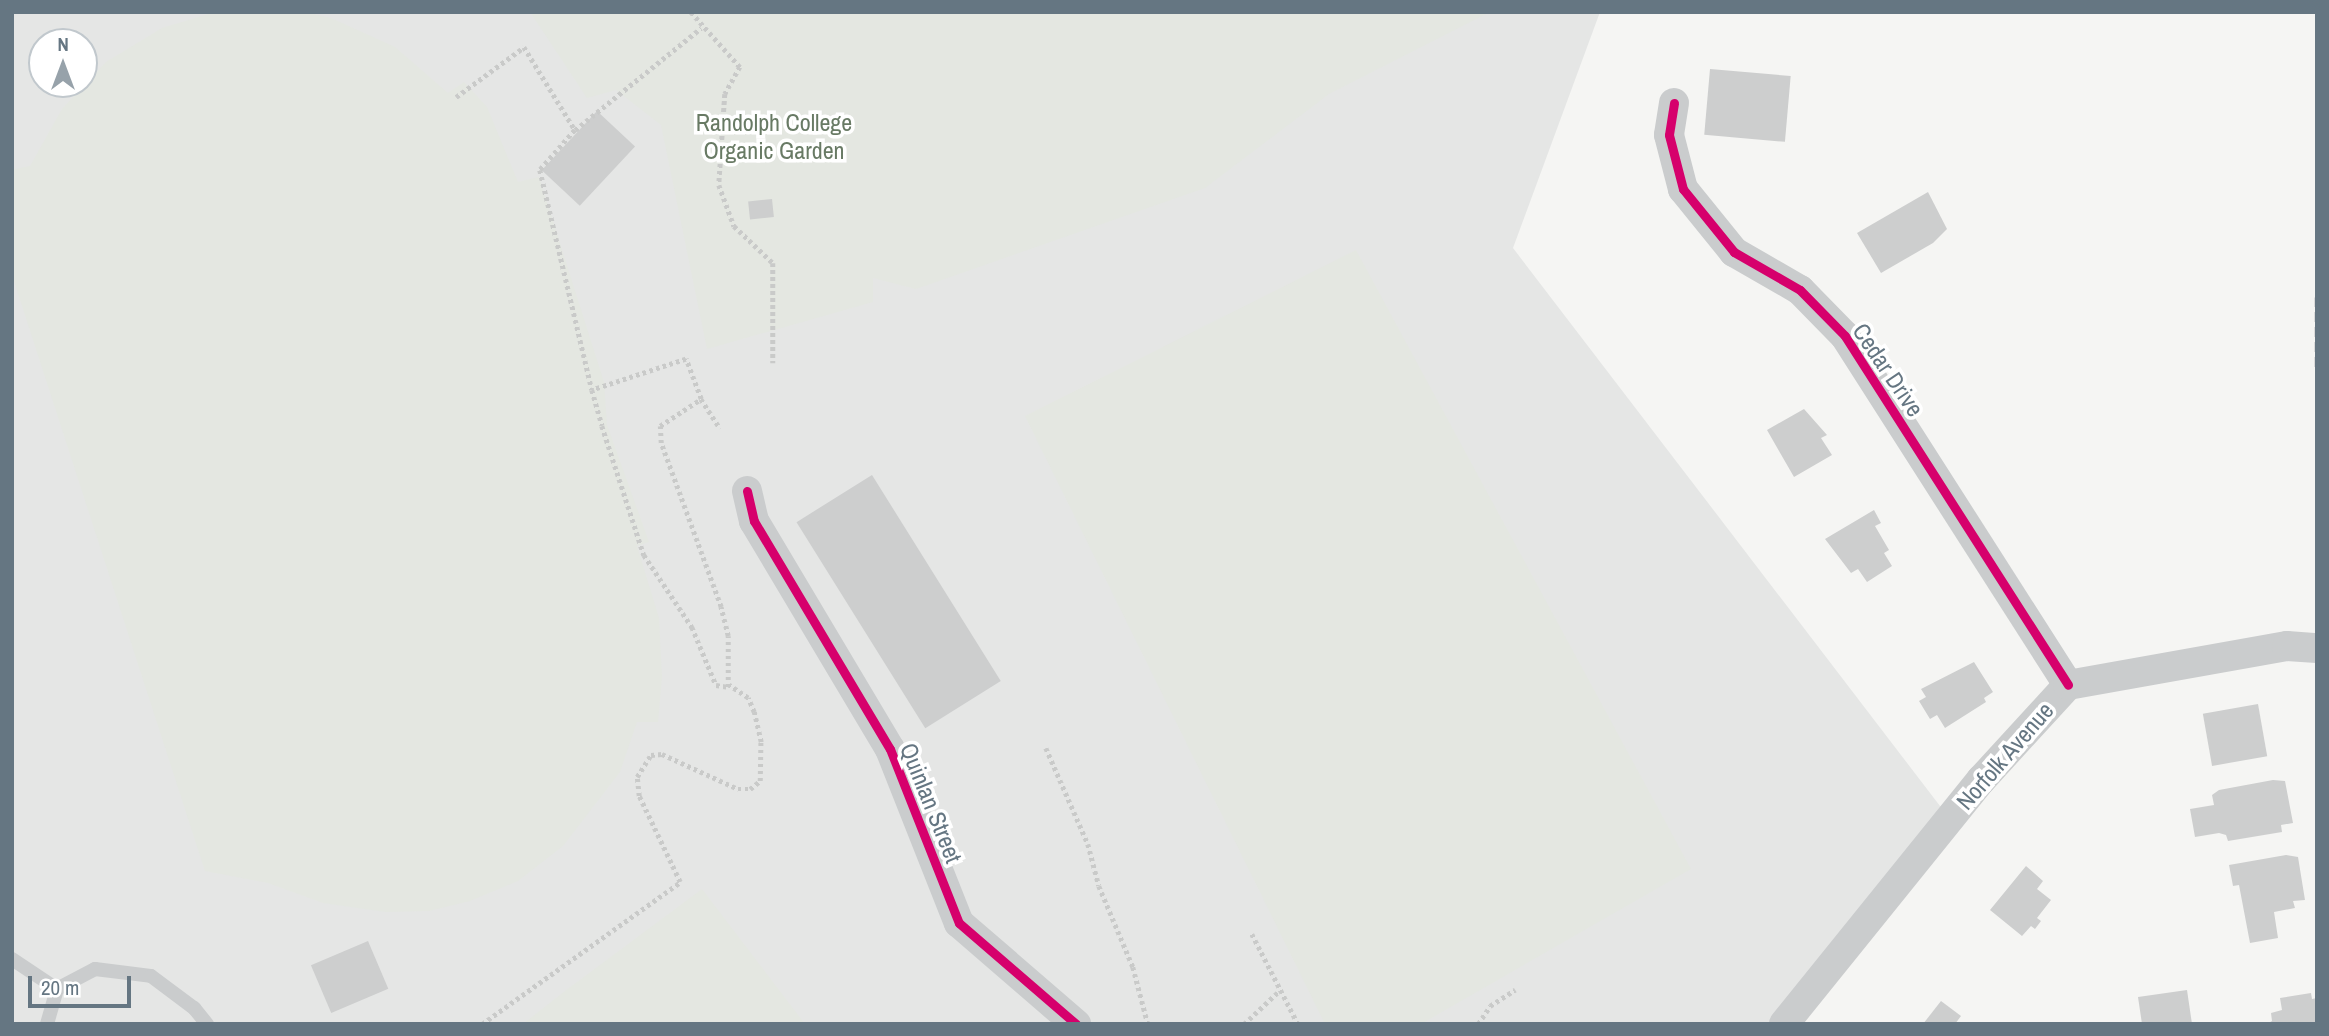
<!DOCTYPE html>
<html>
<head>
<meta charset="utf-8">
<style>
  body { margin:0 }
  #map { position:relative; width:2329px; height:1036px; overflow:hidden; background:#f5f5f3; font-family:"Archivo Narrow",sans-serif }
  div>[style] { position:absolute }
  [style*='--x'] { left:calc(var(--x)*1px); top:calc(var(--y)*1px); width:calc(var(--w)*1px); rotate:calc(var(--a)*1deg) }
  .built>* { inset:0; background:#e5e6e5 }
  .green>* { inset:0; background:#e4e7e1 }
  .building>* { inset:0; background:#cdcece; transform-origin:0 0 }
  .path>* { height:4.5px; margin-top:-2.25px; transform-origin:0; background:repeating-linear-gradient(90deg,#c9cac9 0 3.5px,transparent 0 7px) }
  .service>* { height:14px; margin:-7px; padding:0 7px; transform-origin:7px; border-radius:7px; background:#cacccd }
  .minor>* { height:30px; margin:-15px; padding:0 15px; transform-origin:15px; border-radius:15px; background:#cacccd }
  .rail>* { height:5px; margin-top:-2.5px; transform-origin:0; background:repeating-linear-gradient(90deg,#c1c2c3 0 10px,transparent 0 15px) }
  .cycleway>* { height:9px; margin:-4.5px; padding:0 4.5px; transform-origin:4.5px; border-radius:4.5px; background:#d6006c }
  span { translate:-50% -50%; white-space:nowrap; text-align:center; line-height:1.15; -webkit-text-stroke:7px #fff; paint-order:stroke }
  .park-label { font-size:24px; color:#687a64 }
  .street-label { font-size:24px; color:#657682 }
  .frame { position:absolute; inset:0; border:14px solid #657682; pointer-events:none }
  .north { position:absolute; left:28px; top:28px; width:70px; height:70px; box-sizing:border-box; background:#fff; border:2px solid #c1c8cd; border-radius:50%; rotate:0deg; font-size:19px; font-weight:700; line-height:28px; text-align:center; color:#657682 }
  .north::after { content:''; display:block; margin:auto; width:24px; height:32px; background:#97a2aa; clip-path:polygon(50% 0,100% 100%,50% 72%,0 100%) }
  .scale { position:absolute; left:28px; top:976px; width:103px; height:32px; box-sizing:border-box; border:4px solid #657682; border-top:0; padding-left:9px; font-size:21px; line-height:24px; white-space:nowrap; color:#657682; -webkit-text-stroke:5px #fff; paint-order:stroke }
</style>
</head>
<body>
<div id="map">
  <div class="built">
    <i style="clip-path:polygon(evenodd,12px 12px,1600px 12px,1513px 248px,1953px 823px,1791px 1024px,12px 1024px,12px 12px,42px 42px,84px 42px,84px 84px,42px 84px,42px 42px)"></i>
  </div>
  <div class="green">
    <i style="clip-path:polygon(215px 12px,305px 12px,331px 18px,395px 47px,448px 93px,464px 82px,487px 107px,518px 182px,539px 177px,604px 382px,607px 425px,649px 542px,637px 546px,659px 618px,662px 677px,658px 722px,637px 722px,620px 772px,563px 846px,518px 881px,470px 901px,429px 911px,386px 912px,323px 903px,268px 883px,205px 871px,12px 275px,12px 170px,30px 166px,62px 109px,106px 62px,162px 28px)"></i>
    <i style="clip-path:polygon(530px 12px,1490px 12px,1329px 94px,1205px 188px,916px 289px,873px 278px,873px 302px,707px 349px,661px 125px,616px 90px,587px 98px)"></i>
    <i style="clip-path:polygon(1356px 250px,1691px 869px,1421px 1024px,1325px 1024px,1025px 416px)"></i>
    <i style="clip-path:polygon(702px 889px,805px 1024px,523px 1024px,565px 991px)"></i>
  </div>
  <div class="building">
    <i style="left:1710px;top:69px;width:81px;height:66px;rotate:5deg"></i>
    <i style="left:597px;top:111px;width:52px;height:81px;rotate:43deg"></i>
    <i style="clip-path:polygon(1928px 192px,1947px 229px,1933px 243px,1881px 273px,1857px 233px)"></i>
    <i style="left:772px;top:199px;width:18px;height:24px;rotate:84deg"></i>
    <i style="clip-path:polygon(1804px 409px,1827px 435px,1821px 438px,1832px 455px,1794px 477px,1767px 430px)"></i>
    <i style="left:872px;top:475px;width:243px;height:89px;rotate:58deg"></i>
    <i style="clip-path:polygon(1874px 510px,1881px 523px,1875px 526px,1889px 550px,1884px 553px,1892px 566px,1867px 582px,1858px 569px,1851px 573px,1825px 539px)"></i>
    <i style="clip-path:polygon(1974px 662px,1993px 692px,1984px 698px,1986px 702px,1945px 728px,1937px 715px,1930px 719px,1919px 701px,1926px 697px,1921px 689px)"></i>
    <i style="left:2258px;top:704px;width:53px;height:56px;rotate:80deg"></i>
    <i style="clip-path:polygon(2273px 780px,2285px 781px,2293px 823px,2281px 825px,2282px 832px,2228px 841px,2226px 835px,2219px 833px,2195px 837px,2190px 809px,2214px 805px,2212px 795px,2219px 790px)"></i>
    <i style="clip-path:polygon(2286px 855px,2298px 857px,2305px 900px,2293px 901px,2295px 908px,2274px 912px,2278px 938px,2250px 943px,2239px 885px,2233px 886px,2229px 865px)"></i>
    <i style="clip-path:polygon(2026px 866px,2043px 881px,2037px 889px,2051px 900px,2037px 918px,2041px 921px,2035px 929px,2031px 926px,2022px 936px,1990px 910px)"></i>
    <i style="left:368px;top:941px;width:52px;height:62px;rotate:67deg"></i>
    <i style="clip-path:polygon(2187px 990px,2192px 1024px,2142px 1024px,2138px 997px)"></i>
    <i style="clip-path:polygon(2311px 993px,2312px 999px,2317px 998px,2317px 1024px,2267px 1024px,2272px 1021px,2271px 1013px,2282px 1010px,2280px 998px)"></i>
    <i style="clip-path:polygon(1941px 1001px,1961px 1016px,1955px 1024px,1923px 1024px)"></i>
  </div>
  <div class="path">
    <i style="--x:691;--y:12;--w:74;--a:48.3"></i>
    <i style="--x:740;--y:67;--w:31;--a:119"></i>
    <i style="--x:725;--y:94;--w:91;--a:93.8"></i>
    <i style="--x:719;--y:185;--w:44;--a:69.9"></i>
    <i style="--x:734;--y:226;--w:54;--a:43.5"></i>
    <i style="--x:773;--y:263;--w:100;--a:90"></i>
    <i style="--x:456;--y:97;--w:84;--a:-36.3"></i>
    <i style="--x:524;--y:47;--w:97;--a:58.4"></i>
    <i style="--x:575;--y:130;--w:53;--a:131.2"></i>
    <i style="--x:540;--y:170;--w:226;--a:76.7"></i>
    <i style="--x:592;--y:390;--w:37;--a:74"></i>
    <i style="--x:602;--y:426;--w:136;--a:72"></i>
    <i style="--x:644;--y:555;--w:87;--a:56.3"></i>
    <i style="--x:692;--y:627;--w:63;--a:67.5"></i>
    <i style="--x:716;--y:685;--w:12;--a:9"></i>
    <i style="--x:728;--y:687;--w:51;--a:-90"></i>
    <i style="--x:728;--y:636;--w:30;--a:-104"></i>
    <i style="--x:721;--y:607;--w:175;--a:-110.1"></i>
    <i style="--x:661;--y:443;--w:17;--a:-93"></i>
    <i style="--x:660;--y:426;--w:49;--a:-33.4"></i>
    <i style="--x:701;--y:399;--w:43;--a:-110.6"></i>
    <i style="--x:686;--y:359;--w:99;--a:161.7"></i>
    <i style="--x:575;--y:130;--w:162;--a:-39"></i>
    <i style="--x:701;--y:399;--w:35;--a:57"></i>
    <i style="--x:1046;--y:748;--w:105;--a:66.4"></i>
    <i style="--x:1088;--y:844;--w:43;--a:75.3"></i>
    <i style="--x:1099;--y:886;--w:88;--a:67.2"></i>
    <i style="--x:1133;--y:967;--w:59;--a:75.3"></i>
    <i style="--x:1252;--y:934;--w:101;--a:62.9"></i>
    <i style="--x:482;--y:1024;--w:244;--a:-35.6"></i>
    <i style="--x:680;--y:882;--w:95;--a:-115.5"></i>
    <i style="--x:639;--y:796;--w:19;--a:-96"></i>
    <i style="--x:637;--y:777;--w:26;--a:-58"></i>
    <i style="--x:651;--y:755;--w:11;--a:-5"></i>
    <i style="--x:662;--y:754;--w:84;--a:24.7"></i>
    <i style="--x:738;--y:789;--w:12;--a:0"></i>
    <i style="--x:750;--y:789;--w:13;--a:-39"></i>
    <i style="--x:760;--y:781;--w:39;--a:-89"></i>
    <i style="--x:761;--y:742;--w:31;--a:-103"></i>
    <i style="--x:754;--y:712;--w:15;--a:-113"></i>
    <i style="--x:748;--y:698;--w:23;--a:-146"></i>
    <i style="--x:1244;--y:1024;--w:47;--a:-43.3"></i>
    <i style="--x:1478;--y:1024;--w:22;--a:-56"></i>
    <i style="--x:1490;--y:1006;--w:30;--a:-33"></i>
  </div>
  <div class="service">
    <i style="--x:12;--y:959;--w:54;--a:33.7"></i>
    <i style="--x:47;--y:1024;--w:36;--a:-74"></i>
    <i style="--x:57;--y:989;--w:43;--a:-27.8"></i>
    <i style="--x:95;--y:969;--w:56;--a:7.1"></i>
    <i style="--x:151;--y:976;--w:54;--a:36.7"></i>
    <i style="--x:194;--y:1008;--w:21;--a:51"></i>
  </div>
  <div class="minor">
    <i style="--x:1674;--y:103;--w:32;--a:99"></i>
    <i style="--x:1669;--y:135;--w:56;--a:75.5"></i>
    <i style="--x:1683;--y:189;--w:81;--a:51"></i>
    <i style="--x:1734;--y:252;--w:76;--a:29.9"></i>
    <i style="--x:1800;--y:290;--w:64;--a:45.6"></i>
    <i style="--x:1845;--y:336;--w:414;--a:57.4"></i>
    <i style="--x:747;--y:491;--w:31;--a:77"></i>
    <i style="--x:754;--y:521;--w:265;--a:59.2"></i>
    <i style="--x:890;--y:749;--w:187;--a:68.4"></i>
    <i style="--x:959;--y:923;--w:155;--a:40.8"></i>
    <i style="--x:1784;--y:1024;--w:314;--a:-51.1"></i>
    <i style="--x:1981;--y:780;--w:129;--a:-47.5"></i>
    <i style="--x:2068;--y:685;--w:222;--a:-10.1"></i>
    <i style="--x:2287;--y:646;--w:30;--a:4"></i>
  </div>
  <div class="rail">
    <i style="--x:2317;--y:297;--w:74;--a:90"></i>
  </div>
  <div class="cycleway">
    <i style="--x:1674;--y:103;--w:32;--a:99"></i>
    <i style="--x:1669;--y:135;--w:56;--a:75.5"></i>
    <i style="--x:1683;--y:189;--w:81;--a:51"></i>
    <i style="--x:1734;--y:252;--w:76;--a:29.9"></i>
    <i style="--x:1800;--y:290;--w:64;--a:45.6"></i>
    <i style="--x:1845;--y:336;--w:414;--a:57.4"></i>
    <i style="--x:747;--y:491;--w:31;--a:77"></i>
    <i style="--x:754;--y:521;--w:265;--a:59.2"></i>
    <i style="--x:890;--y:749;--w:187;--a:68.4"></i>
    <i style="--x:959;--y:923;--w:155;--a:40.8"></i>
  </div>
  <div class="park-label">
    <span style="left:774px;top:137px">Randolph College<br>Organic Garden</span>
  </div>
  <div class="street-label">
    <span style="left:1888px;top:370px;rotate:56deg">Cedar Drive</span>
    <span style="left:2005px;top:756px;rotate:-49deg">Norfolk Avenue</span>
    <span style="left:931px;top:803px;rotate:68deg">Quinlan Street</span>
  </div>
  <div class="frame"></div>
  <div class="north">N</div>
  <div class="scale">20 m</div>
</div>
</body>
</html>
